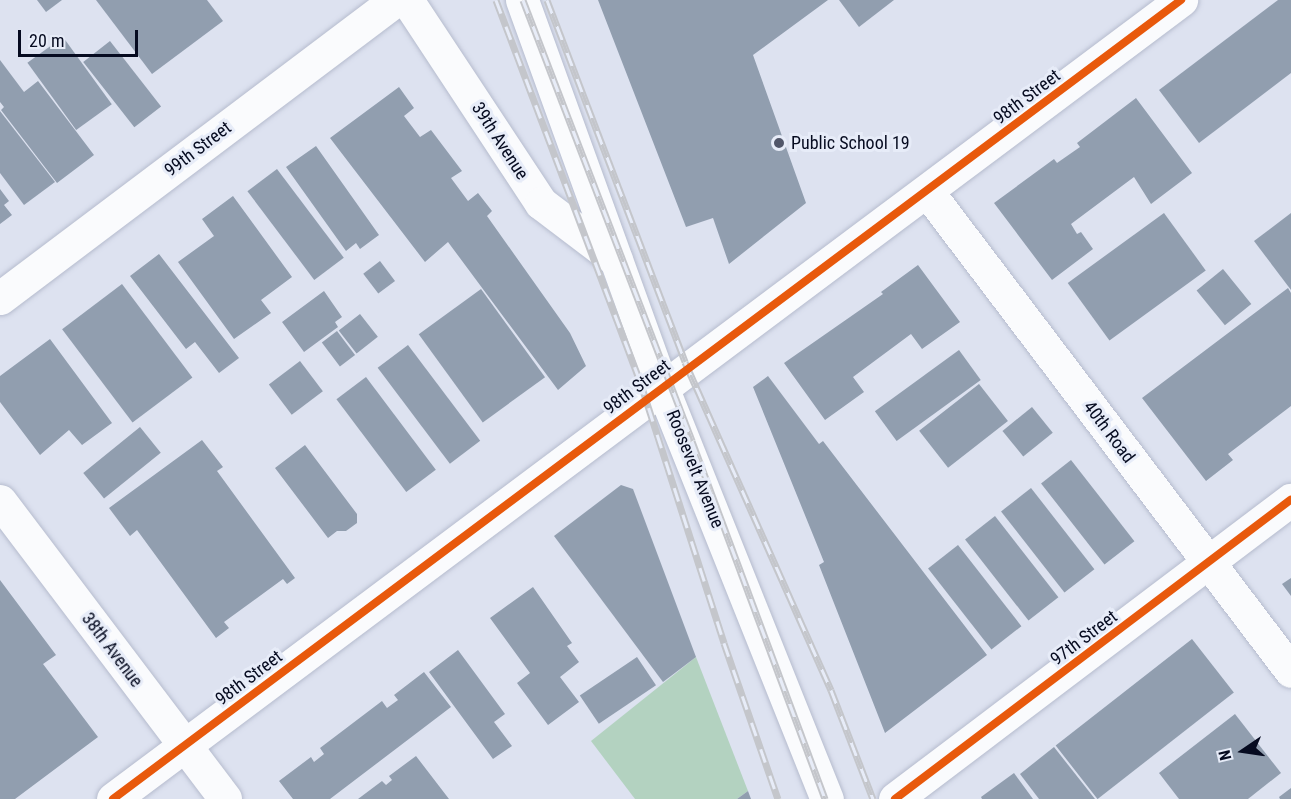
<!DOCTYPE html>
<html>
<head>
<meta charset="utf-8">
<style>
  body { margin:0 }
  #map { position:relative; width:1291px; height:799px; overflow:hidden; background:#dde2f0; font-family:"Roboto Condensed",sans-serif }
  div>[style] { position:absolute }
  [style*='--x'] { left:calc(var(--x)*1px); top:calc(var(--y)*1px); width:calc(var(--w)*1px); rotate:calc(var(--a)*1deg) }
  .green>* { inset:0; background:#b3d2c0 }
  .building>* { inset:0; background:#919eaf; transform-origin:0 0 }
  .roads { filter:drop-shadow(0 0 2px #b6bcce) drop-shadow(0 0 2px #b6bcce) }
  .street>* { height:33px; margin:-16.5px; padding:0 16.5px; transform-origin:16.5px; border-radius:16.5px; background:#fafbfd }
  .secondary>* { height:33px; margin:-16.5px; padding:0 16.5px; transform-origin:16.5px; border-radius:16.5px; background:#fafbfd }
  .rail>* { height:7px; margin-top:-3.5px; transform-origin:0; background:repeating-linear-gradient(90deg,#e7ecf8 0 14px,#c4c6cb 0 28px); box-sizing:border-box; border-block:2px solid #c4c6cb }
  .cycleway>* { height:8px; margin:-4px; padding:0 4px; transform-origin:4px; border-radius:4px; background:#e8590c }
  .dots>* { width:16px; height:16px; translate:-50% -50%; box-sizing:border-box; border:3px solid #e7ecf8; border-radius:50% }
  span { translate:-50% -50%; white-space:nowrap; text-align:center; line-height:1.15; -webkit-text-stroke:6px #e7ecf8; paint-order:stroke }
  .street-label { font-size:18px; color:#060b20 }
  .poi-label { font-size:18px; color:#060b20 }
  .left { translate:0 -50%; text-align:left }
  .north { position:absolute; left:1213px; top:721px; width:60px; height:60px; -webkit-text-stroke:4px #e7ecf8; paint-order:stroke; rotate:257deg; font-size:16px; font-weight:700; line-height:24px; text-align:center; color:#060b20 }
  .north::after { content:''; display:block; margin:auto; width:21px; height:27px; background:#060b20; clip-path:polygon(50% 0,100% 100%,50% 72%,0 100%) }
  .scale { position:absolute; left:18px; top:30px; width:120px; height:27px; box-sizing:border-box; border:3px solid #060b20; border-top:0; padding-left:8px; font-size:18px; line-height:21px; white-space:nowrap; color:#060b20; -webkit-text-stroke:4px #e7ecf8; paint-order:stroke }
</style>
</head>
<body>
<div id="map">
  <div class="green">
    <i style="clip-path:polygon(696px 657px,748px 791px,737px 799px,635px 799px,591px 741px)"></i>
  </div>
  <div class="building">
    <i style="clip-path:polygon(37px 0,62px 0,46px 12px)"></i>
    <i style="clip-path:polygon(96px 0,207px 0,223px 21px,152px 74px)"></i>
    <i style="clip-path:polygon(598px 0,828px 0,753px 55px,806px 203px,729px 264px,713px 218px,686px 227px)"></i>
    <i style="clip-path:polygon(839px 0,894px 0,859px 27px)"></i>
    <i style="clip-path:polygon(1278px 0,1291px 0,1291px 73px,1199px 143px,1159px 90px)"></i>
    <i style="left:63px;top:37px;width:83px;height:44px;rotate:54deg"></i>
    <i style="left:110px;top:41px;width:83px;height:34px;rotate:52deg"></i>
    <i style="clip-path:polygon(0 60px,24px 92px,38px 81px,94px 155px,57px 183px,1px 110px,4px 107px,0 102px)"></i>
    <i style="clip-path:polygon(399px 87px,414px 108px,404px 116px,420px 137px,431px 130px,462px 171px,451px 178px,468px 201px,478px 193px,492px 211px,487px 216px,570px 333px,586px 366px,558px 390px,448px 242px,425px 262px,330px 138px)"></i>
    <i style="clip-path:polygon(1136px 98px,1192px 173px,1151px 204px,1134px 177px,1071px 224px,1077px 234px,1081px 232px,1093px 249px,1052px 280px,994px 203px,1054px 159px,1057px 163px,1080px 147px,1077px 143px)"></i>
    <i style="clip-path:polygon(0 111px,55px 182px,24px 205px,0 173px)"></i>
    <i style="clip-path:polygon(316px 146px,379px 235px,360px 249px,356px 243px,346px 251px,286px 167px)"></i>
    <i style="left:277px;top:169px;width:111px;height:37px;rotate:53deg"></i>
    <i style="clip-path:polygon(0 189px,9px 201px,4px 205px,12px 215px,0 224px)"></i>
    <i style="clip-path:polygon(233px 196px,292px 277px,261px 300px,271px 313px,234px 339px,178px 262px,214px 236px,202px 219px)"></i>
    <i style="left:1164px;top:213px;width:71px;height:119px;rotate:54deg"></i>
    <i style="clip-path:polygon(1291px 213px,1291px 290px,1254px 241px)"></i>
    <i style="clip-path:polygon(159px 254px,239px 358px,219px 373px,195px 342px,186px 349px,130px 276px)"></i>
    <i style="left:380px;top:261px;width:25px;height:21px;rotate:53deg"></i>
    <i style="clip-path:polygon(918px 265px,960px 322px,922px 349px,911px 334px,853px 377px,864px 392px,825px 420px,784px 363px,883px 294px,881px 292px)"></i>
    <i style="left:1223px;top:269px;width:45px;height:34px;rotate:51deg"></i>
    <i style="left:122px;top:284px;width:117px;height:75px;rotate:53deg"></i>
    <i style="clip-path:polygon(1288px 288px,1291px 293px,1291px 406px,1228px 454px,1233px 460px,1206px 481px,1142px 398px)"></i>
    <i style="left:481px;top:289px;width:109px;height:77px;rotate:54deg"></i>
    <i style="clip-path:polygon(324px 291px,342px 317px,335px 322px,338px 327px,304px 352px,282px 322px)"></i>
    <i style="left:360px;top:314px;width:29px;height:27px;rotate:52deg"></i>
    <i style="left:337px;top:331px;width:30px;height:19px;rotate:53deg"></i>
    <i style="clip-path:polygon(50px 339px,112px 423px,82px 445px,69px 430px,40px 455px,0 402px,0 376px)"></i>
    <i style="left:408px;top:345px;width:120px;height:38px;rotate:53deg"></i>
    <i style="left:959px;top:350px;width:37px;height:104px;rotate:54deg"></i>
    <i style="left:300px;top:361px;width:38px;height:39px;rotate:53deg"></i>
    <i style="clip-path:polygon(768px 376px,819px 444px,823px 441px,987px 655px,885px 733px,819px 565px,824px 562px,753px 387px)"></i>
    <i style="left:366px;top:377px;width:116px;height:37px;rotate:53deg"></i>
    <i style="left:979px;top:384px;width:47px;height:76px;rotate:52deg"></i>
    <i style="left:1032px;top:407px;width:33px;height:38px;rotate:51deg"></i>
    <i style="left:140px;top:427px;width:33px;height:73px;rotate:51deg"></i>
    <i style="clip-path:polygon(202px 440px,223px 467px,217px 471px,295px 578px,287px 584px,283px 579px,224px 622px,229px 628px,216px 638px,137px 530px,130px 536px,109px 508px)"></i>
    <i style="clip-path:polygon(305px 445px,357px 514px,357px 523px,346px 531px,337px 531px,328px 538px,275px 468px)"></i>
    <i style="left:1071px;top:460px;width:103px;height:38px;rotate:52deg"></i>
    <i style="clip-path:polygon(621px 485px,633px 489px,696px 657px,663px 682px,554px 536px)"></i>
    <i style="left:1031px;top:488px;width:103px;height:38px;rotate:52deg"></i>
    <i style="left:995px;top:516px;width:103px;height:38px;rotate:52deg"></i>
    <i style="left:958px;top:545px;width:103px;height:38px;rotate:52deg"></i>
    <i style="clip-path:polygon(1291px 578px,1291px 596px,1282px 584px)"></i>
    <i style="clip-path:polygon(0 580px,56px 655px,43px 664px,98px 737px,15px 799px,0 799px)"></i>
    <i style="clip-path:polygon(533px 587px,572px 643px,567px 646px,579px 662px,560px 677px,579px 702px,548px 725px,517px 683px,530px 673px,490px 618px)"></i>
    <i style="left:1192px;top:639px;width:68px;height:173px;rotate:52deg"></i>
    <i style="clip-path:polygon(458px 650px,505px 714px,494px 722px,512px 746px,493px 759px,429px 672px)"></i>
    <i style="left:637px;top:657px;width:34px;height:69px;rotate:56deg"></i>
    <i style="clip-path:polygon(424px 672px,451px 707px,330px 799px,293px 799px,279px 781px,311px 757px,314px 762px,324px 754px,320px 748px,382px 701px,387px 708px,398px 700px,394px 695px)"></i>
    <i style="clip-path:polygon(1235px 714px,1281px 773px,1248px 799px,1179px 799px,1159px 773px)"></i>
    <i style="clip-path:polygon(1054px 747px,1095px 799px,1039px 799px,1020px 774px)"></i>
    <i style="clip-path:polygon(416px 756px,449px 799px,358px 799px,382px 781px,386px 785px,392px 780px,389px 776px)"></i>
    <i style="clip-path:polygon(1014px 773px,1033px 799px,982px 799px,981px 797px)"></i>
    <i style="clip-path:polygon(1291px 788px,1291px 799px,1280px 799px,1279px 797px)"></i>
    <i style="clip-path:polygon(748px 791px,751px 799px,737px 799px)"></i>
  </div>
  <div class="roads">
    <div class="street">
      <i style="--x:407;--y:0;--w:243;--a:56.6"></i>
      <i style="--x:541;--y:203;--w:94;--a:37.2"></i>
      <i style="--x:927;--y:191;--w:602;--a:52.83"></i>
      <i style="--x:0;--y:298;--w:496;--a:-37"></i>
      <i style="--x:0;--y:501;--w:373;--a:52.9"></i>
      <i style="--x:113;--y:799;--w:1334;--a:-36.8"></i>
      <i style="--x:895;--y:799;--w:496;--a:-37.1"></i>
    </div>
    <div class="secondary">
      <i style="--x:522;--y:0;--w:412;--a:70.1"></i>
      <i style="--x:662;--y:387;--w:444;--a:68.2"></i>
    </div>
  </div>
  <div class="rail">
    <i style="--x:496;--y:0;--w:407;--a:69.3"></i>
    <i style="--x:640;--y:381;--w:275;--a:72.2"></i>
    <i style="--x:724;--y:643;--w:165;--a:70.9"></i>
    <i style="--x:523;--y:0;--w:472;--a:69"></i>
    <i style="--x:692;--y:441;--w:382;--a:69.6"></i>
    <i style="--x:547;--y:0;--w:387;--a:69.1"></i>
    <i style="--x:685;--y:362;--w:359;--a:66"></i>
    <i style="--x:831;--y:690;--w:117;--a:68.9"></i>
  </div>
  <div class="cycleway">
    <i style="--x:113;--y:799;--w:1334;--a:-36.8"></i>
    <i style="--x:895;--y:799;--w:496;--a:-37.1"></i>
  </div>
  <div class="dots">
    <i style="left:779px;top:143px;background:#515669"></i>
  </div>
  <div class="street-label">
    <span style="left:1027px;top:97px;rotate:-37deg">98th Street</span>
    <span style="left:500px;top:141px;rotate:57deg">39th Avenue</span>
    <span style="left:198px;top:149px;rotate:-37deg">99th Street</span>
    <span style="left:637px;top:387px;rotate:-37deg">98th Street</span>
    <span style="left:1109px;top:432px;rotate:53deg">40th Road</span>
    <span style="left:695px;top:469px;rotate:68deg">Roosevelt Avenue</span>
    <span style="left:1084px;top:638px;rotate:-37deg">97th Street</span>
    <span style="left:112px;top:650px;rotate:53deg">38th Avenue</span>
    <span style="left:249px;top:678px;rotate:-37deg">98th Street</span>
  </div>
  <div class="poi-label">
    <span class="left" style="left:791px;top:143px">Public School 19</span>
  </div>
  <div class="north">N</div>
  <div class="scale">20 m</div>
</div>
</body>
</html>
